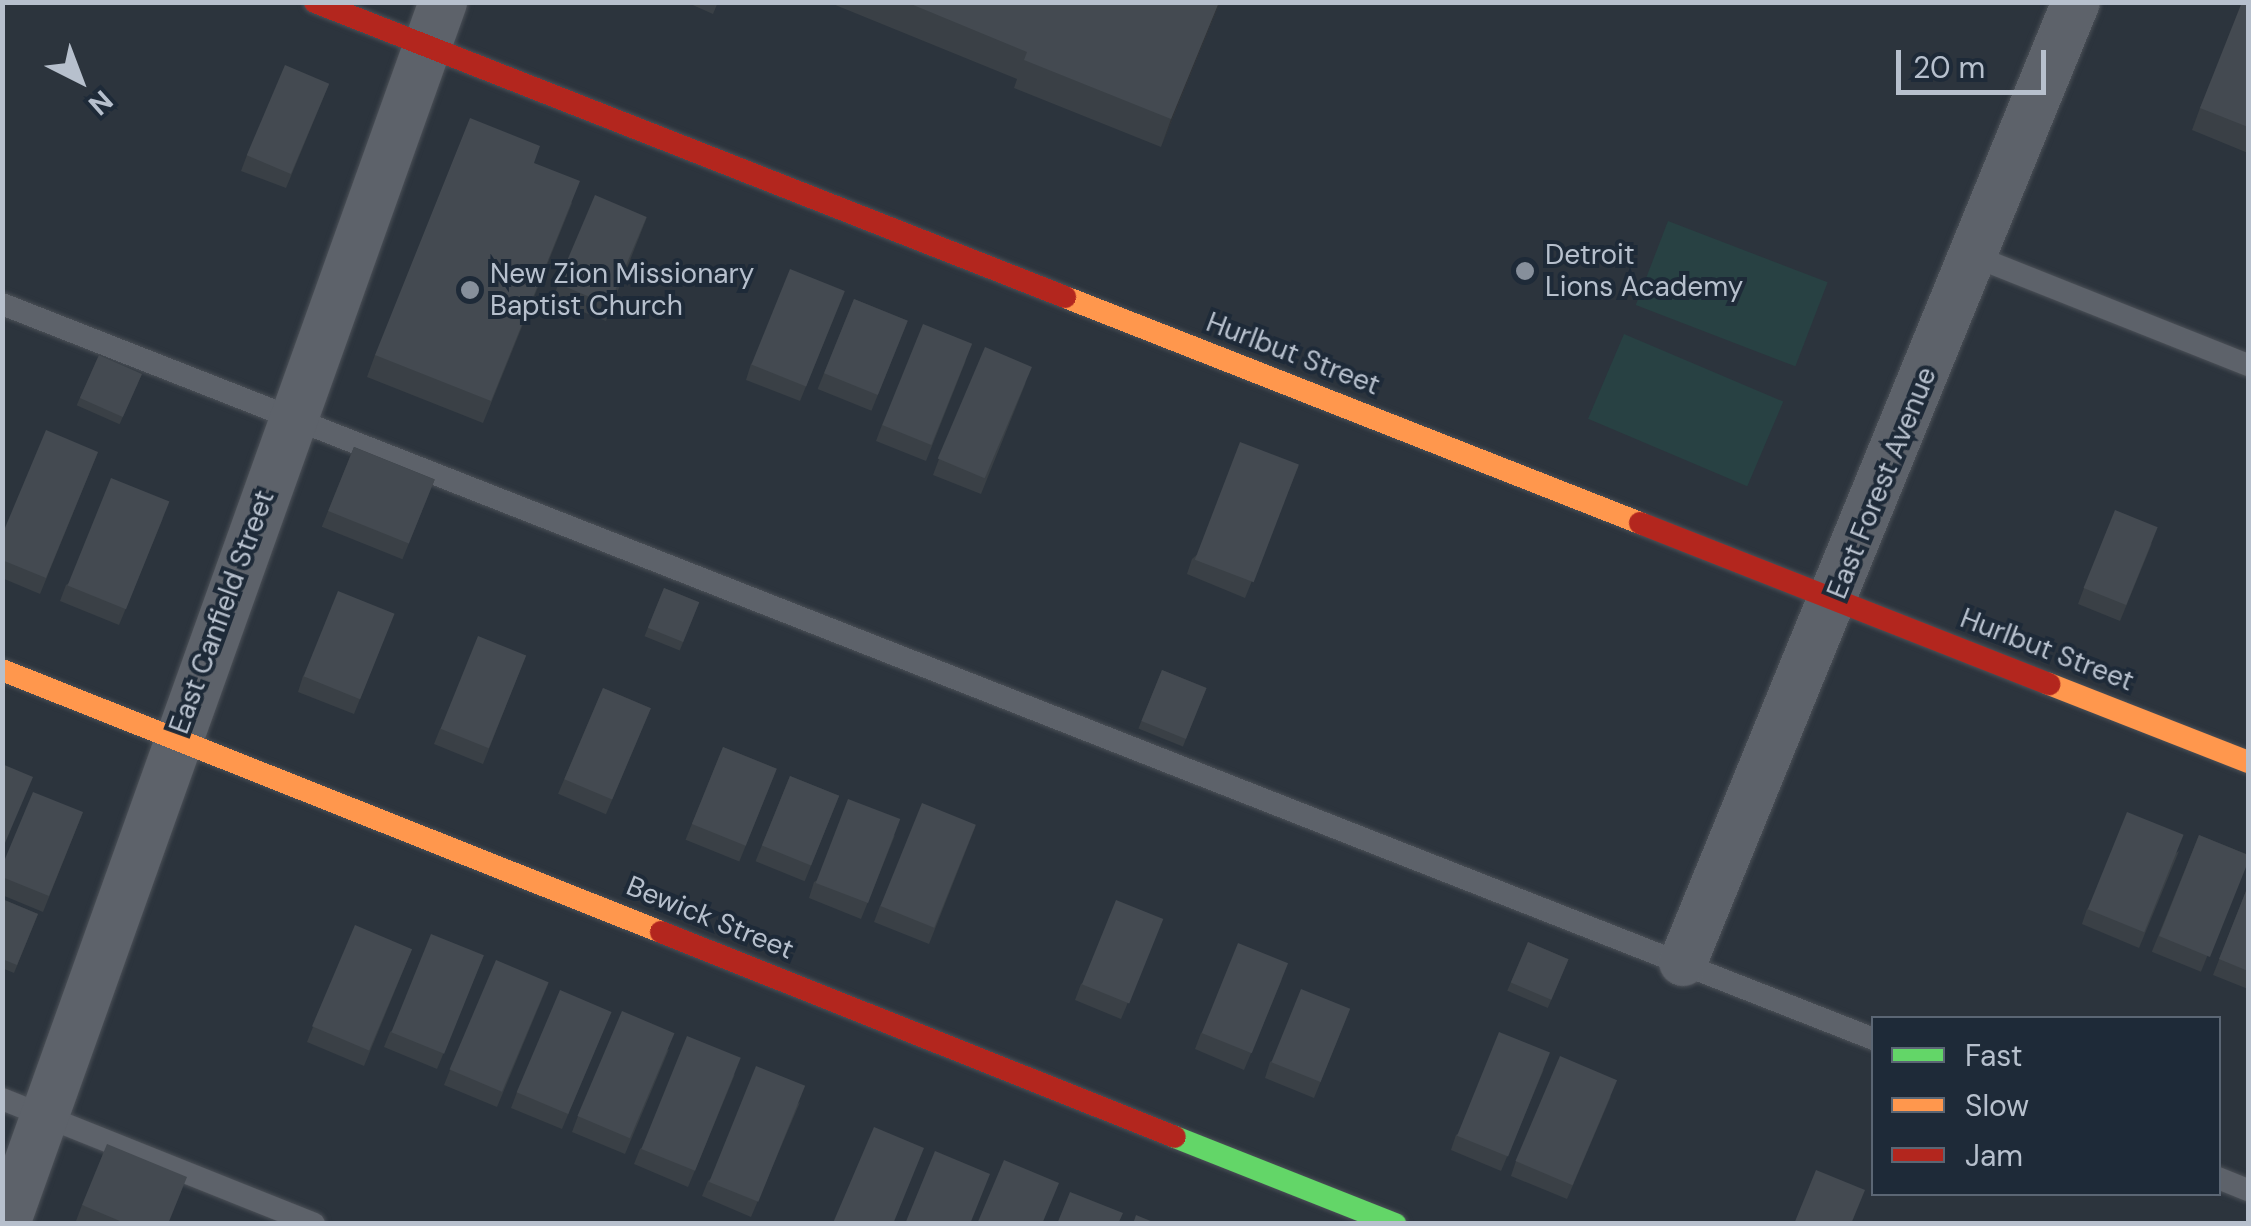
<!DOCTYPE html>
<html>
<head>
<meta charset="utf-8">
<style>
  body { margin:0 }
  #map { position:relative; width:2251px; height:1226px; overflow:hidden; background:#2c343d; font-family:"DM Sans",sans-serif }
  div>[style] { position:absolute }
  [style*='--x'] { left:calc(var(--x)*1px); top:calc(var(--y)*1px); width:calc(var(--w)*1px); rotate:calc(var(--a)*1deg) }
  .green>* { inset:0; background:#284143; transform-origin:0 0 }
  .roads { filter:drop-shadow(0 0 2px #4b5057) drop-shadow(0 0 2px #4b5057) }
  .lane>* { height:22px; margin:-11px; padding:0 11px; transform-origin:11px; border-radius:11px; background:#5d626a }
  .street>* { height:48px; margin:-24px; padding:0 24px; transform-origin:24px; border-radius:24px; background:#5d626a }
  .fast>* { height:22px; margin:-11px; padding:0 11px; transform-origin:11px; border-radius:11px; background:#63d668 }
  .slow>* { height:22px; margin:-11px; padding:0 11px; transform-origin:11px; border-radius:11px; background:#ff974d }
  .jam>* { height:22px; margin:-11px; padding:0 11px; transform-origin:11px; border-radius:11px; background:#b3261e }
  .wall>* { inset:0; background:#3a4046; transform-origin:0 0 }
  .shaded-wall>* { inset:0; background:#303439 }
  .building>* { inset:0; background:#444a51; transform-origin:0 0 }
  .dots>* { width:28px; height:28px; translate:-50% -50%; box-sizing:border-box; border:5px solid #1e2a38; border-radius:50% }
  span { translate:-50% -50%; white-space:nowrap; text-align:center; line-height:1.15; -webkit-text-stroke:8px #1e2a38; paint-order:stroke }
  .poi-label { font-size:28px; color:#b7c0cd }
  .left { translate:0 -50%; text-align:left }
  .street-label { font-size:28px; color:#b7c0cd }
  .frame { position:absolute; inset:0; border:5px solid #b7c0cd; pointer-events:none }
  .legend { position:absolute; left:1871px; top:1016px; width:350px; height:180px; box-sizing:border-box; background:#1e2a38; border:2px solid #5b6674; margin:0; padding:12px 18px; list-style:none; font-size:30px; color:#b7c0cd }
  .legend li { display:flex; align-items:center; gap:20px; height:50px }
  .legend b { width:50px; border:2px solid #5b6674 }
  .north { position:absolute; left:30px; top:30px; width:100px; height:100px; -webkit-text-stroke:8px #1e2a38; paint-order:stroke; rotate:138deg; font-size:28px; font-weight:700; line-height:40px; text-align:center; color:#b7c0cd }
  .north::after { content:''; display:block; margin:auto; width:35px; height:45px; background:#b7c0cd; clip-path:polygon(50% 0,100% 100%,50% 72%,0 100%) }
  .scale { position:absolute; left:1896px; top:50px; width:150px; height:45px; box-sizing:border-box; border:5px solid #b7c0cd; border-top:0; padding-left:12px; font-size:30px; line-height:35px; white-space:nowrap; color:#b7c0cd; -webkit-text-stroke:8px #1e2a38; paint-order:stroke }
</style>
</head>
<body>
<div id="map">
  <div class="green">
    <i style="left:1668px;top:221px;width:171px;height:90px;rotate:21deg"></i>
    <i style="left:1624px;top:334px;width:173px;height:92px;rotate:23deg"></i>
  </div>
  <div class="roads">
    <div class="lane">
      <i style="--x:1974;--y:256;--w:295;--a:21.7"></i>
      <i style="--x:2;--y:304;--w:2011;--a:21.44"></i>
      <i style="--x:2;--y:1099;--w:336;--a:21.8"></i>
      <i style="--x:2218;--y:1178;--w:32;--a:22"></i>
    </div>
    <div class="street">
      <i style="--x:1683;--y:962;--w:1037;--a:-67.74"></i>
      <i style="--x:6;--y:1224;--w:1298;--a:-70.32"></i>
    </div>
    <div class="fast">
      <i style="--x:1175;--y:1137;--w:237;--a:21.6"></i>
    </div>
    <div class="slow">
      <i style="--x:1065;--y:297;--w:618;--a:21.46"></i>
      <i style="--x:2;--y:670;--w:709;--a:21.68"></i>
      <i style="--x:2049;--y:684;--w:214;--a:21.4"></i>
    </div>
    <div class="jam">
      <i style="--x:315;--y:2;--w:806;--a:21.47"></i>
      <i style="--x:1640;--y:523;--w:440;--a:21.5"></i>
      <i style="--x:661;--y:932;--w:553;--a:21.74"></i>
    </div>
  </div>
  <div class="wall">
    <i style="clip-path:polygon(686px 2px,718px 2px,713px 14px)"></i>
    <i style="clip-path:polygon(828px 2px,1220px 2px,1161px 147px,1014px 88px,1017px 79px)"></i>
    <i style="clip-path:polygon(2248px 2px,2248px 153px,2192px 130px,2200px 108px)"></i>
    <i style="clip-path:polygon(329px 84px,286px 188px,241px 171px,247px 155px)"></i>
    <i style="clip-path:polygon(534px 163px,572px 203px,483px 423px,367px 377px,375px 355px)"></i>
    <i style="clip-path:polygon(647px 217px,606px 321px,553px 300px,558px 284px)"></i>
    <i style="clip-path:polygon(845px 291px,800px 401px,746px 380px,751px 364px)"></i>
    <i style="left:854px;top:299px;width:58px;height:97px;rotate:22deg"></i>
    <i style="left:99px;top:355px;width:47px;height:55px;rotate:24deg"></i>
    <i style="clip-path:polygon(966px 360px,926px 461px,876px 441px,882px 425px)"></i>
    <i style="clip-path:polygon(1026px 382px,981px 494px,933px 475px,939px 459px)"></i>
    <i style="left:354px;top:447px;width:87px;height:86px;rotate:22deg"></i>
    <i style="clip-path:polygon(98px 452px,40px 594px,2px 578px,2px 535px)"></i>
    <i style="clip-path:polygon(1299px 465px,1245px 598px,1187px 574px,1192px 559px)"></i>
    <i style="clip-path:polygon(163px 518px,119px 625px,60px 601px,66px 585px)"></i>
    <i style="clip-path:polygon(2152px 543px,2120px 621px,2078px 604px,2084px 588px)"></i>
    <i style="left:664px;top:588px;width:38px;height:52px;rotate:22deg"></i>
    <i style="clip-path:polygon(394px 614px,354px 714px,298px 692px,303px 676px)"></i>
    <i style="clip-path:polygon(526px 655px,483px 764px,434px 744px,440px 729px)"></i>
    <i style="left:1162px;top:670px;width:48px;height:63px;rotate:22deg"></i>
    <i style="left:603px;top:688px;width:52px;height:115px;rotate:23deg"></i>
    <i style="left:723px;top:747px;width:58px;height:100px;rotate:22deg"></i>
    <i style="left:790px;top:776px;width:53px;height:92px;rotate:22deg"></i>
    <i style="clip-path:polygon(83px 812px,43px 912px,2px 895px,2px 866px)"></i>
    <i style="clip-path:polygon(976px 825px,929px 944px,874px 922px,880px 906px)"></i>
    <i style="clip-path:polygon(895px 835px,861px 919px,809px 898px,814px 882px)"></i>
    <i style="left:2199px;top:835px;width:53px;height:126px;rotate:22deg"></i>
    <i style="clip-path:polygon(2179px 851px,2139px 948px,2082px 924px,2087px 909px)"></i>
    <i style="clip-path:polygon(2248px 886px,2248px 989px,2213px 975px)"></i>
    <i style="clip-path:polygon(2px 899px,38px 914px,14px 973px,2px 968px)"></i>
    <i style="clip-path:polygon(1157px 934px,1121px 1019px,1075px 1000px,1081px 984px)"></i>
    <i style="left:1528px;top:942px;width:44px;height:53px;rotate:23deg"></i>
    <i style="clip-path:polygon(412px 949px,364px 1066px,307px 1042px,313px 1027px)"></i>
    <i style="clip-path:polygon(484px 955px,437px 1069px,384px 1047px,390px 1032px)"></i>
    <i style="clip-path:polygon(1282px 979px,1244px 1070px,1195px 1049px,1201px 1033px)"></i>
    <i style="clip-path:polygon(549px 982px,497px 1107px,444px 1085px,450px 1070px)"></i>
    <i style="clip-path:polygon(1350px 1009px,1314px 1098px,1265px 1078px,1270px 1062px)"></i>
    <i style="clip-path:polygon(611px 1012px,562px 1129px,511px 1108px,517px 1092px)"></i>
    <i style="clip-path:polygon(669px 1049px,625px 1154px,572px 1132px,578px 1116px)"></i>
    <i style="clip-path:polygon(1544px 1069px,1501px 1171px,1451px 1150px,1456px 1135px)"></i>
    <i style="clip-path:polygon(735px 1074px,688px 1187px,634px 1164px,640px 1149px)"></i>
    <i style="clip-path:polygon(1611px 1096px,1567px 1199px,1511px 1176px,1516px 1161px)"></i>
    <i style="clip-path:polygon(800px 1102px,751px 1217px,702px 1196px,708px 1181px)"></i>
    <i style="clip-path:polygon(82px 1205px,168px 1224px,83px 1224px,76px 1221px)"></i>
  </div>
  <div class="shaded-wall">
    <i style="clip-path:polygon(1219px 2px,1220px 2px,1161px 147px,1171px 119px)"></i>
  </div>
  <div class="building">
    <i style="clip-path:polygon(906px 2px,1219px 2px,1171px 119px,1024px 60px,1027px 52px)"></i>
    <i style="clip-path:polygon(2242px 2px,2248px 2px,2248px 127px,2200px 108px)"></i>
    <i style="left:285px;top:65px;width:48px;height:98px;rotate:23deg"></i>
    <i style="clip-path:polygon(470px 118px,540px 146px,534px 163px,580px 181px,491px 401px,375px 355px)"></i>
    <i style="left:595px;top:195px;width:56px;height:96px;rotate:23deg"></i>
    <i style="left:790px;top:269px;width:59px;height:103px;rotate:22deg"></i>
    <i style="left:854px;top:299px;width:58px;height:80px;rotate:22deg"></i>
    <i style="left:923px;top:324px;width:53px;height:109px;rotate:22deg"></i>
    <i style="left:985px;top:347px;width:51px;height:121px;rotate:23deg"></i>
    <i style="left:99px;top:355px;width:47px;height:47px;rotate:24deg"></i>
    <i style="clip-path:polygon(46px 430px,98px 452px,46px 578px,2px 560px,2px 535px)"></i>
    <i style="left:1240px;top:442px;width:63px;height:126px;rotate:21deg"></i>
    <i style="left:354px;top:447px;width:87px;height:69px;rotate:22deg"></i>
    <i style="left:111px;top:478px;width:63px;height:116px;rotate:22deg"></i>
    <i style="left:2115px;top:510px;width:46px;height:84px;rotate:22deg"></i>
    <i style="left:664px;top:588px;width:38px;height:43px;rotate:22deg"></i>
    <i style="left:338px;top:591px;width:61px;height:92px;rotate:22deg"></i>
    <i style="left:478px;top:636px;width:52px;height:100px;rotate:22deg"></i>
    <i style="left:1162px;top:670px;width:48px;height:55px;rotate:22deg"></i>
    <i style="left:603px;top:688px;width:52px;height:99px;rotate:23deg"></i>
    <i style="left:723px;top:747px;width:58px;height:83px;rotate:22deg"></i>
    <i style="clip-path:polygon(2px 764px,33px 777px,2px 850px)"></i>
    <i style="left:790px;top:776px;width:53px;height:75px;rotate:22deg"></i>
    <i style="clip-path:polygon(33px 792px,83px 812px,49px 896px,2px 877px,2px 866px)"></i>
    <i style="left:848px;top:799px;width:56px;height:90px;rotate:21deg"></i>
    <i style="left:922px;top:803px;width:58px;height:111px;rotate:22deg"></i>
    <i style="left:2127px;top:812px;width:61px;height:105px;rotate:22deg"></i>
    <i style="clip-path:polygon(2199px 835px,2248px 855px,2248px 862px,2210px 957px,2159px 936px)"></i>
    <i style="clip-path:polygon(2248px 886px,2248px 971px,2219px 959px)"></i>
    <i style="clip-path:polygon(2px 899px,38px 914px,17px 965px,2px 959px)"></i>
    <i style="left:1116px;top:900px;width:51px;height:91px;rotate:22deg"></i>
    <i style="left:355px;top:925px;width:62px;height:110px;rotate:23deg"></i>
    <i style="left:431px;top:934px;width:57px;height:106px;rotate:22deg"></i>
    <i style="left:1528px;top:942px;width:44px;height:44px;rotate:23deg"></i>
    <i style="left:1238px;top:943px;width:54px;height:97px;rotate:22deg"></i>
    <i style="left:496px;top:960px;width:57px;height:119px;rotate:23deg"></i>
    <i style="left:1301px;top:989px;width:53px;height:79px;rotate:22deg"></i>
    <i style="left:560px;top:990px;width:56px;height:111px;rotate:23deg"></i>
    <i style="left:622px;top:1011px;width:57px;height:114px;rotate:23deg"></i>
    <i style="left:1499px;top:1032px;width:55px;height:112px;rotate:22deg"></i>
    <i style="left:687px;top:1036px;width:58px;height:122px;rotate:22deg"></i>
    <i style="left:1560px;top:1056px;width:62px;height:114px;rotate:23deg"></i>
    <i style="left:756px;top:1066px;width:53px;height:125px;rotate:22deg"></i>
    <i style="clip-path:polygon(874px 1127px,924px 1148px,893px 1224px,835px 1224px,833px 1223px)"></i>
    <i style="clip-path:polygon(107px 1144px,187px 1177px,168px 1224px,127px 1224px,82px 1205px)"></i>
    <i style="clip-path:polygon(935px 1151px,990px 1174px,970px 1224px,905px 1224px)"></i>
    <i style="clip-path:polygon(1004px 1160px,1059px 1183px,1042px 1224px,977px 1224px)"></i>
    <i style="clip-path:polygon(1816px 1170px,1865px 1190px,1851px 1224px,1794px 1224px)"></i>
    <i style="clip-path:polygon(1070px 1192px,1123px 1213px,1118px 1224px,1057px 1224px)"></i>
    <i style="clip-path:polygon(1136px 1215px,1158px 1224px,1133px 1224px)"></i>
  </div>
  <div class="dots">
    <i style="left:1525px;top:271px;background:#868f9b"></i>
    <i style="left:470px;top:290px;background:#868f9b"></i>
  </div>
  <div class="poi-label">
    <span class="left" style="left:1545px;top:271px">Detroit<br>Lions Academy</span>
    <span class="left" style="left:490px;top:290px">New Zion Missionary<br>Baptist Church</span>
  </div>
  <div class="street-label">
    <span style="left:1293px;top:354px;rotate:21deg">Hurlbut Street</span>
    <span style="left:1882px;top:483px;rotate:-68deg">East Forest Avenue</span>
    <span style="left:222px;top:612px;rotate:-70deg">East Canfield Street</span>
    <span style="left:2047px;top:650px;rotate:21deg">Hurlbut Street</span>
    <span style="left:710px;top:918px;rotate:22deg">Bewick Street</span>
  </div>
  <div class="frame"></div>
  <ul class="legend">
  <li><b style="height:12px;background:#63d668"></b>Fast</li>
  <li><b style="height:12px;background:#ff974d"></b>Slow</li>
  <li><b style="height:12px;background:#b3261e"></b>Jam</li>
  </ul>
  <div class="north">N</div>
  <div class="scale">20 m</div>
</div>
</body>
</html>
